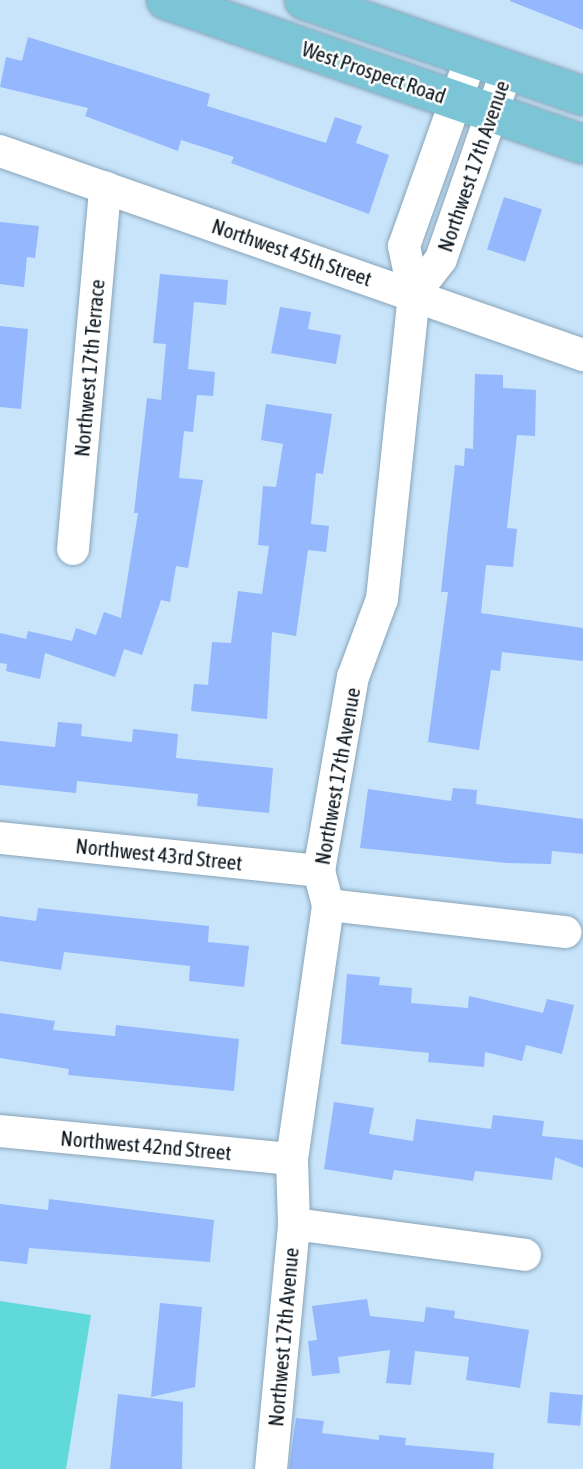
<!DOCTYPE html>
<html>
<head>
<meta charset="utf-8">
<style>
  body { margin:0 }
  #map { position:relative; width:583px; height:1469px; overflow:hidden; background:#c7e4fa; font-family:"Asap Condensed",sans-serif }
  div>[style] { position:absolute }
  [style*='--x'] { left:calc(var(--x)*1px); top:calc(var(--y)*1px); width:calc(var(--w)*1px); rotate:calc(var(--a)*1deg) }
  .water>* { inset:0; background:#60d9da }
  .building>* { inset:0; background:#94b7fd; transform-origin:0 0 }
  .roads { filter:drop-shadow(0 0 2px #88a4b9) drop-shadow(0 0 2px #88a4b9) }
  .minor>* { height:32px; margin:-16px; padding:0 16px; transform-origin:16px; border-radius:16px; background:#fff }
  .major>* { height:38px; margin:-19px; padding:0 19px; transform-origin:19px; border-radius:19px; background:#7cc5d6 }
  span { translate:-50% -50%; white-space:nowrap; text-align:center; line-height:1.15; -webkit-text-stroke:5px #fff; paint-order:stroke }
  .street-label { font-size:21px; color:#0a141c }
</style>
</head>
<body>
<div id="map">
  <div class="water">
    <i style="clip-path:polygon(0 1301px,91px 1315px,66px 1469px,0 1469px)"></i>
  </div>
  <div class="building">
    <i style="clip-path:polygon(583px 0,583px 30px,510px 1px,510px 0)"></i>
    <i style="clip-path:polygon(28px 37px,210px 94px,207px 106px,326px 143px,335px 117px,362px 126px,356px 143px,389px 155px,369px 214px,231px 163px,234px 157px,181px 140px,178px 151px,85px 116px,88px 108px,0 87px,6px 57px,22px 61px)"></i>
    <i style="left:504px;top:197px;width:40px;height:55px;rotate:18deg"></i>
    <i style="clip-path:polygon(0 222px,39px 226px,35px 258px,27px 257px,24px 287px,0 284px)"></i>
    <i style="clip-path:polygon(160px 274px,228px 280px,226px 305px,194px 302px,188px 369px,215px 372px,213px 396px,197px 395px,193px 432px,184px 431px,179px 478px,203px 480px,188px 568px,176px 566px,170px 602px,161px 600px,142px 655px,124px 649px,115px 677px,45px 653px,40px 679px,6px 671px,7px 664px,0 663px,0 633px,26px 639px,28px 631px,72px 641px,76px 628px,96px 635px,104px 612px,121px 618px,138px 513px,134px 513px,147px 398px,161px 400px,166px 344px,153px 343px)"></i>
    <i style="clip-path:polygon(280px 307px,311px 312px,308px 329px,341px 335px,336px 364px,271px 353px)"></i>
    <i style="clip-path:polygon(0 326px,28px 329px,21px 409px,0 407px)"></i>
    <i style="clip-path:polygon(475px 374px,503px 375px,503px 388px,536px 390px,535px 436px,517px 435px,507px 528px,517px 529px,513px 567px,486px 565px,481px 613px,583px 628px,583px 661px,502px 652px,500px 671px,491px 670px,479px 750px,428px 742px,448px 592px,441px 592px,455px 465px,464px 466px,465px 448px,473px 449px)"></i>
    <i style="clip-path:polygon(266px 404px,332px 414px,323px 474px,316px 473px,311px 524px,329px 526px,326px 552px,308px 550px,296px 636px,272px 632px,267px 719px,191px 711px,194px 684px,208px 685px,212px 642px,231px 643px,238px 591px,262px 594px,269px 546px,258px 545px,263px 486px,276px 487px,283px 444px,261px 440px)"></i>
    <i style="clip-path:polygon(58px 722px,82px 724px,81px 736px,132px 742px,133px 729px,178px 734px,176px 758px,273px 768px,269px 813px,197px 806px,198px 794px,77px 781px,76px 793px,0 785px,0 741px,55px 747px)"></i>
    <i style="clip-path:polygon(453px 788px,477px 790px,476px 804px,583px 819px,583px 854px,552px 851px,551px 864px,507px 863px,360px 848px,368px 789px,451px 801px)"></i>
    <i style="clip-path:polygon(38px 908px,209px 926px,208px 942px,249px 946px,244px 987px,189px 981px,190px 966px,64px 952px,61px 970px,0 961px,0 916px,36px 921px)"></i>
    <i style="clip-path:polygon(347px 974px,380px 977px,379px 985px,412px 988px,411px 1003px,468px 1008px,469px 996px,543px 1013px,547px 999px,574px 1005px,562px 1054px,526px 1045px,522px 1061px,485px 1052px,484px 1067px,428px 1062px,429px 1053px,341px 1044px)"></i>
    <i style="clip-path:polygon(0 1013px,55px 1021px,53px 1030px,115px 1036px,116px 1025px,239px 1039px,234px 1091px,68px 1075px,69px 1069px,0 1058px)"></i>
    <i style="clip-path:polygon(334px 1102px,374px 1108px,369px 1134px,413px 1141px,416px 1119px,491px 1129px,493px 1115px,544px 1121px,542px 1136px,583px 1140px,583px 1168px,555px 1157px,552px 1180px,475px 1171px,473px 1181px,394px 1170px,392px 1180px,324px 1169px)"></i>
    <i style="clip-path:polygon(49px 1199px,214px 1220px,210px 1262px,29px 1248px,27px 1264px,0 1261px,0 1204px,48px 1210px)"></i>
    <i style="clip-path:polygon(367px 1299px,370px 1316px,424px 1322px,426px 1307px,455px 1311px,454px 1318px,529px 1330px,520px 1388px,466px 1380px,469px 1357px,415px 1351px,411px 1385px,386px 1383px,390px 1350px,338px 1357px,340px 1373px,312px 1376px,308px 1341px,317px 1340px,312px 1306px)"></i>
    <i style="clip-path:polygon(160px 1303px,202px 1307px,195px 1387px,151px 1397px)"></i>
    <i style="left:550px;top:1392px;width:33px;height:31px;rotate:5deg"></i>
    <i style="clip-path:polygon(118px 1394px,183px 1402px,182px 1469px,110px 1469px)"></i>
    <i style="clip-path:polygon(296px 1418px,324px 1421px,322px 1433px,379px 1440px,379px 1435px,406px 1438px,405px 1445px,494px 1453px,493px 1469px,289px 1469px)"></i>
  </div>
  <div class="roads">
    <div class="minor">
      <i style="--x:0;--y:151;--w:618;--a:19.29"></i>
      <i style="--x:414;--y:294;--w:44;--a:-52.4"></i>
      <i style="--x:441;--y:259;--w:200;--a:-70.8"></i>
      <i style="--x:73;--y:549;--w:363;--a:-84.9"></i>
      <i style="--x:0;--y:838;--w:321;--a:5.9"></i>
      <i style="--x:328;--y:905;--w:239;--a:6.5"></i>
      <i style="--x:0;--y:1131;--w:293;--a:5.5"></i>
      <i style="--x:294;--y:1224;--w:233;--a:7.6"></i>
      <i style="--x:271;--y:1469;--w:246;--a:-84.6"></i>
      <i style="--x:294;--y:1224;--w:65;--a:-91.8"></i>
      <i style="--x:292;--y:1159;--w:257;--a:-81.9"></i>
      <i style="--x:328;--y:905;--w:35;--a:-105"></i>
      <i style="--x:319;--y:871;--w:197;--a:-80.1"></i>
      <i style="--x:353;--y:677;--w:83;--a:-69.6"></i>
      <i style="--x:382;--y:599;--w:307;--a:-84"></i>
      <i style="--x:414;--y:294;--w:49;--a:-101.8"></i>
      <i style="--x:404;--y:246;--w:200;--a:-70.4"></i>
    </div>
    <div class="major">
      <i style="--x:166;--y:0;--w:441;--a:19.1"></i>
      <i style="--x:304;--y:0;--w:295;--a:19"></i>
    </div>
  </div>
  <div class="street-label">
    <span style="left:374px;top:72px;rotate:19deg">West Prospect Road</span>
    <span style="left:473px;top:166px;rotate:-71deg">Northwest 17th Avenue</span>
    <span style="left:292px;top:252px;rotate:19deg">Northwest 45th Street</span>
    <span style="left:89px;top:368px;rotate:-85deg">Northwest 17th Terrace</span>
    <span style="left:337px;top:776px;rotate:-80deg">Northwest 17th Avenue</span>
    <span style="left:159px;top:854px;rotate:6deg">Northwest 43rd Street</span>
    <span style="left:146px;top:1145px;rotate:5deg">Northwest 42nd Street</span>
    <span style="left:283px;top:1337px;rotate:-85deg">Northwest 17th Avenue</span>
  </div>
</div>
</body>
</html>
